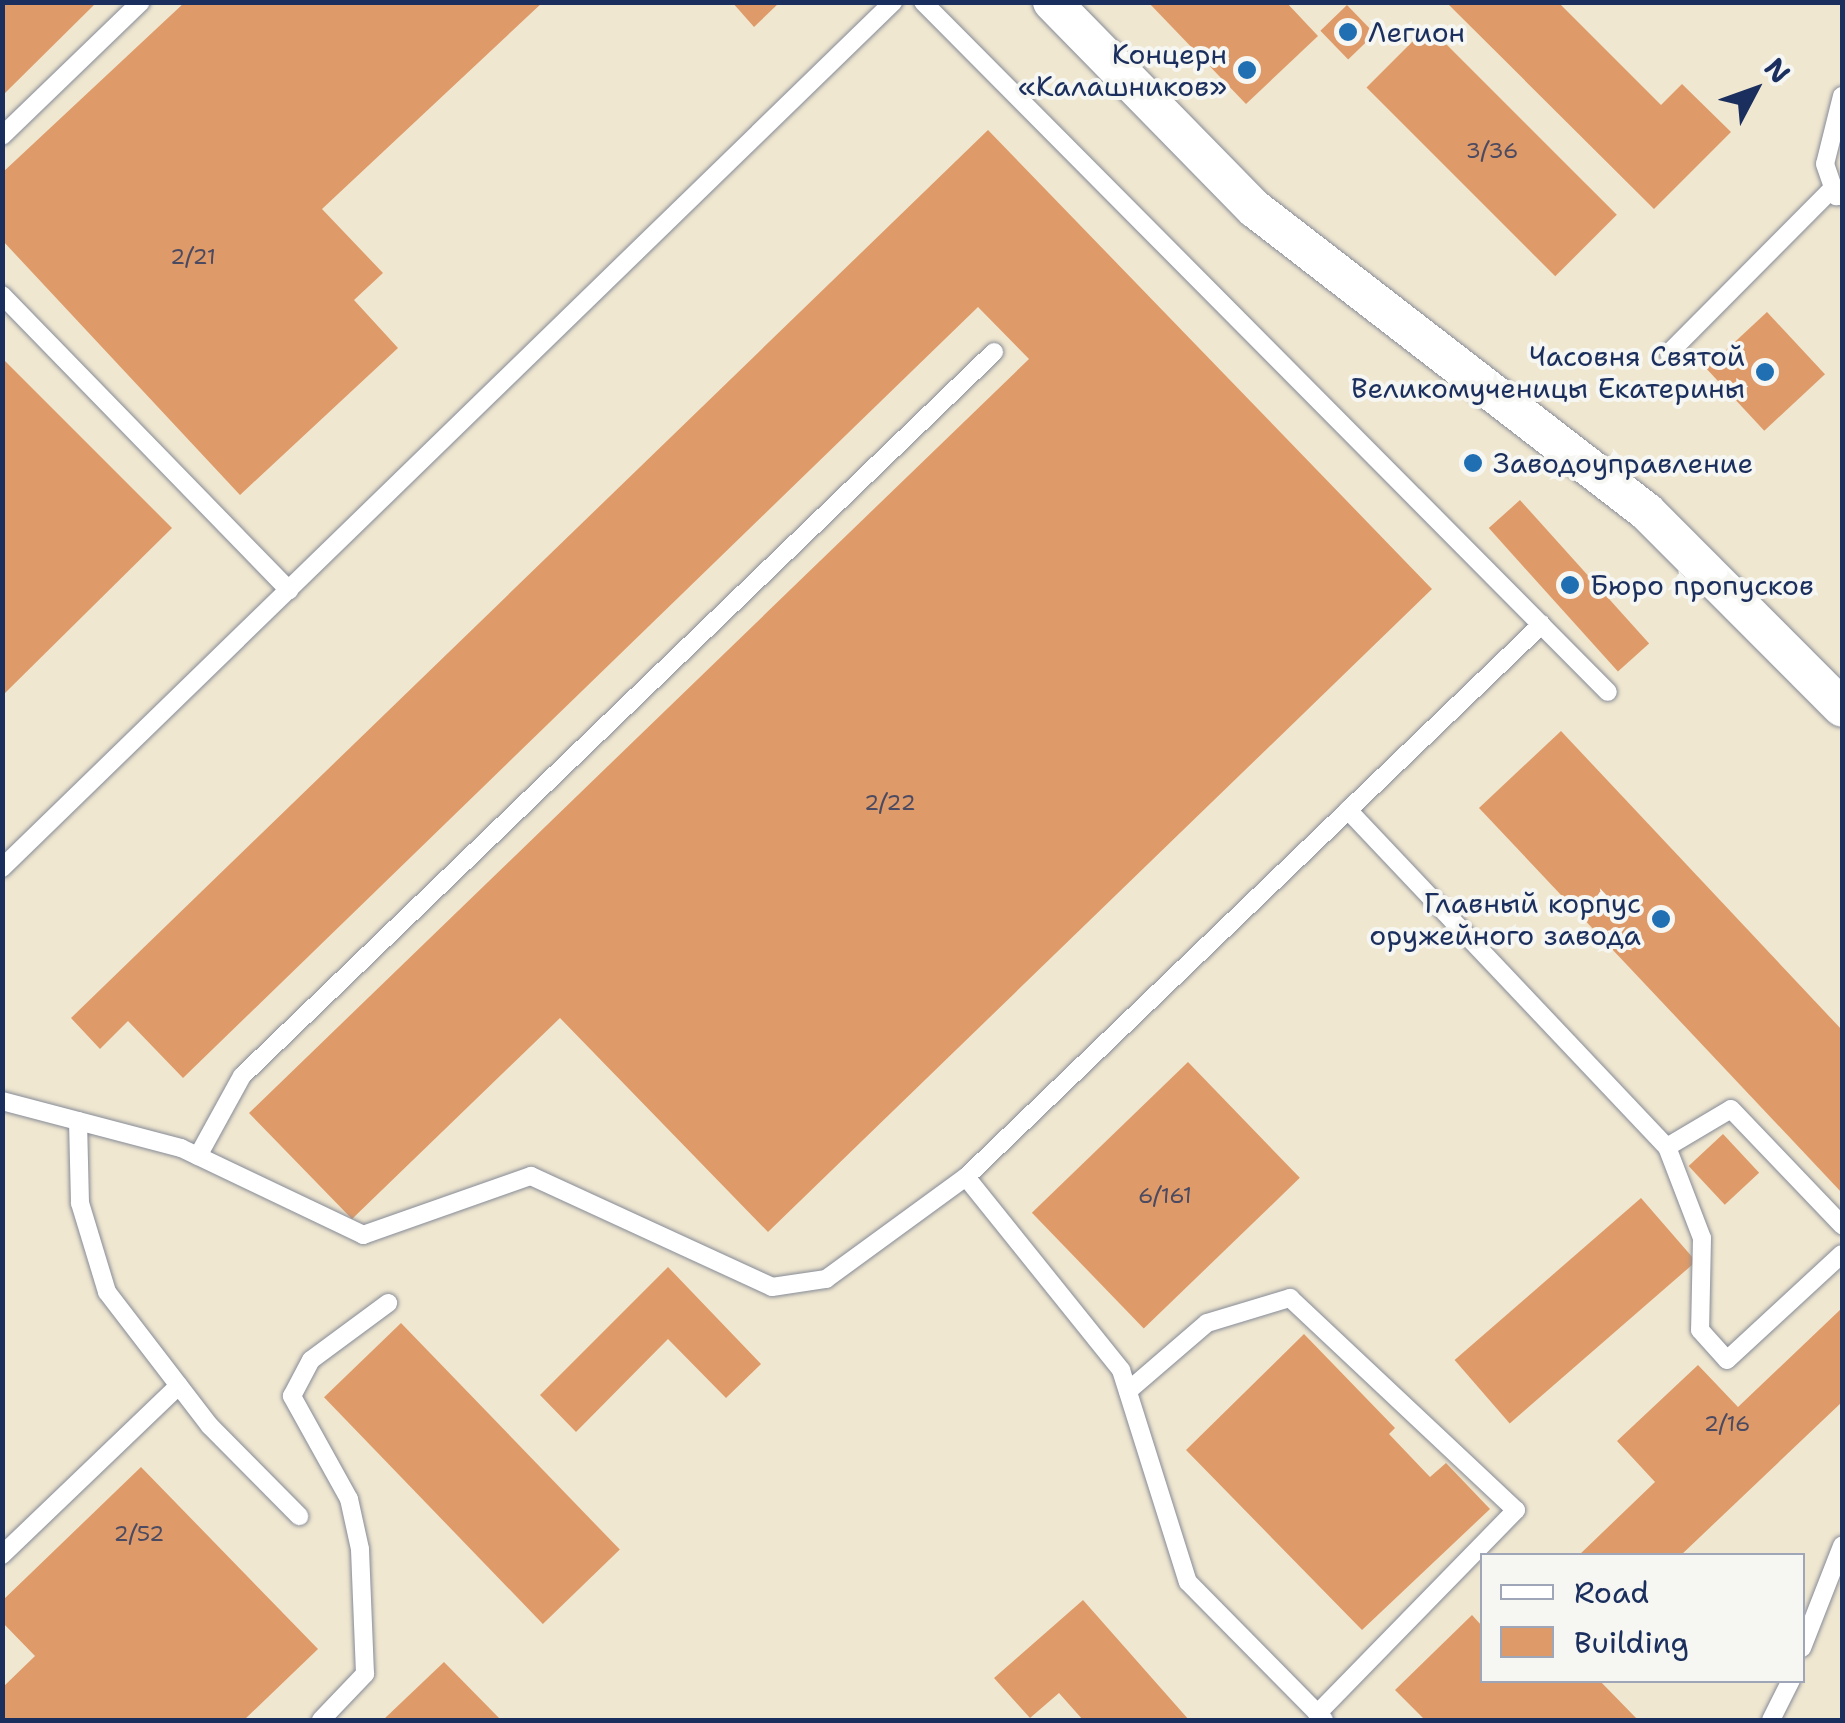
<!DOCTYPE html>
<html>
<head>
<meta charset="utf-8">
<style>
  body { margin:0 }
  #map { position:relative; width:1845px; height:1723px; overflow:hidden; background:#f0e7d0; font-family:"Shantell Sans",sans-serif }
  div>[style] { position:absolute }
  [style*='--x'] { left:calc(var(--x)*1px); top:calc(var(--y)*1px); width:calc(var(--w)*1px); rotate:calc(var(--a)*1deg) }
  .building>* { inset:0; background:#de9b69; transform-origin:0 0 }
  .roads { filter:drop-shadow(0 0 2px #868b97) drop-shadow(0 0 2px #868b97) }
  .service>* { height:18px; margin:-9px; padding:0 9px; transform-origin:9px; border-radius:9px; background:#fff }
  .minor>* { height:38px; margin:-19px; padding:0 19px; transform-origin:19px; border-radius:19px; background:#fff }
  .dots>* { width:28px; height:28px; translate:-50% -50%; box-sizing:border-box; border:5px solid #f6f6f2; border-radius:50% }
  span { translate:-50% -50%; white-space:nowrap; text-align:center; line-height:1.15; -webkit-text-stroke:8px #f6f6f2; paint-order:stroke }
  .number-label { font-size:22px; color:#4c4a61 }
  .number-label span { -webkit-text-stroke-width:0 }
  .poi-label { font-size:28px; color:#1b2f5e }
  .left { translate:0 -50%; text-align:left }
  .right { translate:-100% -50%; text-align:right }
  .frame { position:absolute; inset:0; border:5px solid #1b2f5e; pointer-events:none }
  .legend { position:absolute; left:1480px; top:1553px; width:325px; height:130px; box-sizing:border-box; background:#f6f6f2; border:2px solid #9ea6b7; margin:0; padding:12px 18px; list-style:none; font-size:30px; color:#1b2f5e }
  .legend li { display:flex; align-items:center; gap:20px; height:50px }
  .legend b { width:50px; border:2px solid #9ea6b7 }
  .north { position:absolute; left:1705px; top:40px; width:100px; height:100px; -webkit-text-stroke:8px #f6f6f2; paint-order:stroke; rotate:49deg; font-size:28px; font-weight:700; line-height:40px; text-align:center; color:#1b2f5e }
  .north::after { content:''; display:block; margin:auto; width:35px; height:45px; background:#1b2f5e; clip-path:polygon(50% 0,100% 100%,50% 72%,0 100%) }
</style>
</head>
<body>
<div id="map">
  <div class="building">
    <i style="clip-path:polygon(2px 2px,97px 2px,2px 96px)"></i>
    <i style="clip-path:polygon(185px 2px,543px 2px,322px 209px,383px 273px,354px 300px,398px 348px,240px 495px,2px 240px,2px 173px)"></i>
    <i style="clip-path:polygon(732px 2px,780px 2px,754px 27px)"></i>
    <i style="clip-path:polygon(1148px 2px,1286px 2px,1318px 36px,1246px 104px)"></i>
    <i style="clip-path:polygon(1558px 2px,1661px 105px,1682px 84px,1731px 132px,1654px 209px,1449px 5px)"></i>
    <i style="left:1347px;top:5px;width:40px;height:37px;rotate:46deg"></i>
    <i style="left:1428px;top:26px;width:267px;height:87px;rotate:45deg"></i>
    <i style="clip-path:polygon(988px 130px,1432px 589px,768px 1232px,560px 1018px,352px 1219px,249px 1113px,1029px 359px,978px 307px,183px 1078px,128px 1021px,100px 1049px,71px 1018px)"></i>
    <i style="left:1767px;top:312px;width:85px;height:83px;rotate:47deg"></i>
    <i style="clip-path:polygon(2px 358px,172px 528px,2px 696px)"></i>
    <i style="left:1520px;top:500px;width:193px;height:42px;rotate:48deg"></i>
    <i style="clip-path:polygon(1561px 731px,1842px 1030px,1842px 1193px,1479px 808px)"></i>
    <i style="left:1188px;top:1062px;width:161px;height:217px;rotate:46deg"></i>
    <i style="left:1723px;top:1134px;width:53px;height:47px;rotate:47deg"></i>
    <i style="left:1641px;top:1198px;width:84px;height:247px;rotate:49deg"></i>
    <i style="clip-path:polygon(668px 1267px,761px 1364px,726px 1398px,668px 1339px,576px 1432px,540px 1395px)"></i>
    <i style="clip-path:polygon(1842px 1308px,1842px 1402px,1680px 1556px,1578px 1556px,1655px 1482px,1617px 1441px,1698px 1365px,1738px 1407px)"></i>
    <i style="left:401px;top:1323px;width:315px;height:107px;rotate:46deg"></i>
    <i style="clip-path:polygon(1304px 1334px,1395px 1428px,1389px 1434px,1430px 1477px,1446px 1463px,1490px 1509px,1362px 1630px,1186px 1450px)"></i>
    <i style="clip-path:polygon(141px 1467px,318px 1649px,244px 1720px,2px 1720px,2px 1688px,35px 1656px,2px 1622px,2px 1601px)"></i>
    <i style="clip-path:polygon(1083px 1600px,1189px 1720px,1083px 1720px,1059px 1693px,1030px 1718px,994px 1678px)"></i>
    <i style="clip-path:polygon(1472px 1615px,1482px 1626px,1482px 1680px,1599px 1680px,1638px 1720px,1425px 1720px,1395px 1690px)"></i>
    <i style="clip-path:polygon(444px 1662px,501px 1720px,383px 1720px)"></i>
  </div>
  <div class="roads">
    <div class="service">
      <i style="--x:923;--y:2;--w:972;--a:45.21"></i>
      <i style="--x:1842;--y:96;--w:70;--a:104"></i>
      <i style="--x:1825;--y:164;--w:34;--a:71"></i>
      <i style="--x:1836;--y:196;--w:6;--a:0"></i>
      <i style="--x:2;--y:136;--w:193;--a:-44"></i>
      <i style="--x:2;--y:295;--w:412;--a:45.8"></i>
      <i style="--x:1669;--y:353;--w:233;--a:-45.2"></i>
      <i style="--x:1348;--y:810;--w:464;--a:46.6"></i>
      <i style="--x:1667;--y:1147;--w:97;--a:69"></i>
      <i style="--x:1702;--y:1238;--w:92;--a:91.2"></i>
      <i style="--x:1700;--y:1330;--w:40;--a:48"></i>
      <i style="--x:1727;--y:1360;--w:156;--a:-42.7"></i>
      <i style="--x:2;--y:868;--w:1243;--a:-44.18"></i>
      <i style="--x:2;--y:1101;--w:185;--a:14.7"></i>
      <i style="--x:181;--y:1148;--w:202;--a:25.5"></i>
      <i style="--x:363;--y:1235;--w:178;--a:-19.4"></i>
      <i style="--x:531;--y:1176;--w:265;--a:24.7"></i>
      <i style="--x:772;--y:1287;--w:55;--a:-8.4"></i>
      <i style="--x:826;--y:1279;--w:173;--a:-36.1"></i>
      <i style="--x:966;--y:1177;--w:798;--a:-43.83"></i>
      <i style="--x:78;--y:1121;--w:82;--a:88.6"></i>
      <i style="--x:80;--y:1203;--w:93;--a:73.1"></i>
      <i style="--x:107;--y:1292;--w:169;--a:52.5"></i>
      <i style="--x:210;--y:1426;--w:127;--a:45.3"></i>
      <i style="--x:1667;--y:1147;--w:74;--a:-30.7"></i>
      <i style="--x:1731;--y:1109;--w:161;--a:46.3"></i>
      <i style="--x:198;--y:1156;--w:91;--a:-61.2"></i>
      <i style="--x:242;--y:1076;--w:1044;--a:-43.91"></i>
      <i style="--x:966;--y:1177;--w:248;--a:51.2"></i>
      <i style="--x:1121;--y:1370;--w:222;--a:72.5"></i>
      <i style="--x:1188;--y:1582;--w:194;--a:45.4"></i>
      <i style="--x:1128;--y:1391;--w:104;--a:-40.7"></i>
      <i style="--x:1207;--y:1323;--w:87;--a:-16.8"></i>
      <i style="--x:1290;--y:1298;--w:310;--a:43.2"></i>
      <i style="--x:1516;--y:1510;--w:285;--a:134.3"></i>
      <i style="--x:2;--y:1555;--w:245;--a:-43.8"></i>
      <i style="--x:1802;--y:1648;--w:110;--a:-68.6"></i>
      <i style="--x:321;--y:1720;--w:64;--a:-46.3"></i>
      <i style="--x:365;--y:1674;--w:125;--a:-92.3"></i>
      <i style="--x:360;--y:1549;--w:51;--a:-102.4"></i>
      <i style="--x:349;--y:1499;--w:118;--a:-119"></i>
      <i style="--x:292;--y:1396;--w:41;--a:-62.2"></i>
      <i style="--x:311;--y:1360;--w:96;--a:-36.5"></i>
      <i style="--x:1771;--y:1720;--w:45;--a:-63.4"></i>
    </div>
    <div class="minor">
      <i style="--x:1052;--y:2;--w:290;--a:45.6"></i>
      <i style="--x:1255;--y:209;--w:495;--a:37.7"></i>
      <i style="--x:1647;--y:512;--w:276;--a:45.1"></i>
    </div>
  </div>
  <div class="dots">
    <i style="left:1348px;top:32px;background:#1f6fb2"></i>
    <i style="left:1247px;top:70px;background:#1f6fb2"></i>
    <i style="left:1765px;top:372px;background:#1f6fb2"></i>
    <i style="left:1473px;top:463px;background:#1f6fb2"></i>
    <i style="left:1570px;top:585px;background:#1f6fb2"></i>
    <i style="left:1661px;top:919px;background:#1f6fb2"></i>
  </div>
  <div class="number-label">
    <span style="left:1492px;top:151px">3/36</span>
    <span style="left:193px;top:257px">2/21</span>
    <span style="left:890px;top:803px">2/22</span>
    <span style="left:1165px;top:1196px">6/161</span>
    <span style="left:1727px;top:1424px">2/16</span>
    <span style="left:139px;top:1534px">2/52</span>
  </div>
  <div class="poi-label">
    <span class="left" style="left:1368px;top:32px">Легион</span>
    <span class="right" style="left:1227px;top:70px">Концерн<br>«Калашников»</span>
    <span class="right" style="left:1745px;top:372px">Часовня Святой<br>Великомученицы Екатерины</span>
    <span class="left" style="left:1493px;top:463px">Заводоуправление</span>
    <span class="left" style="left:1590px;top:585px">Бюро пропусков</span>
    <span class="right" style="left:1641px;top:919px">Главный корпус<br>оружейного завода</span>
  </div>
  <div class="frame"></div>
  <ul class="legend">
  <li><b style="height:12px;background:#fff"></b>Road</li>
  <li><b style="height:28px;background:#de9b69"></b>Building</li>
  </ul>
  <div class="north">N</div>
</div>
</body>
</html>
